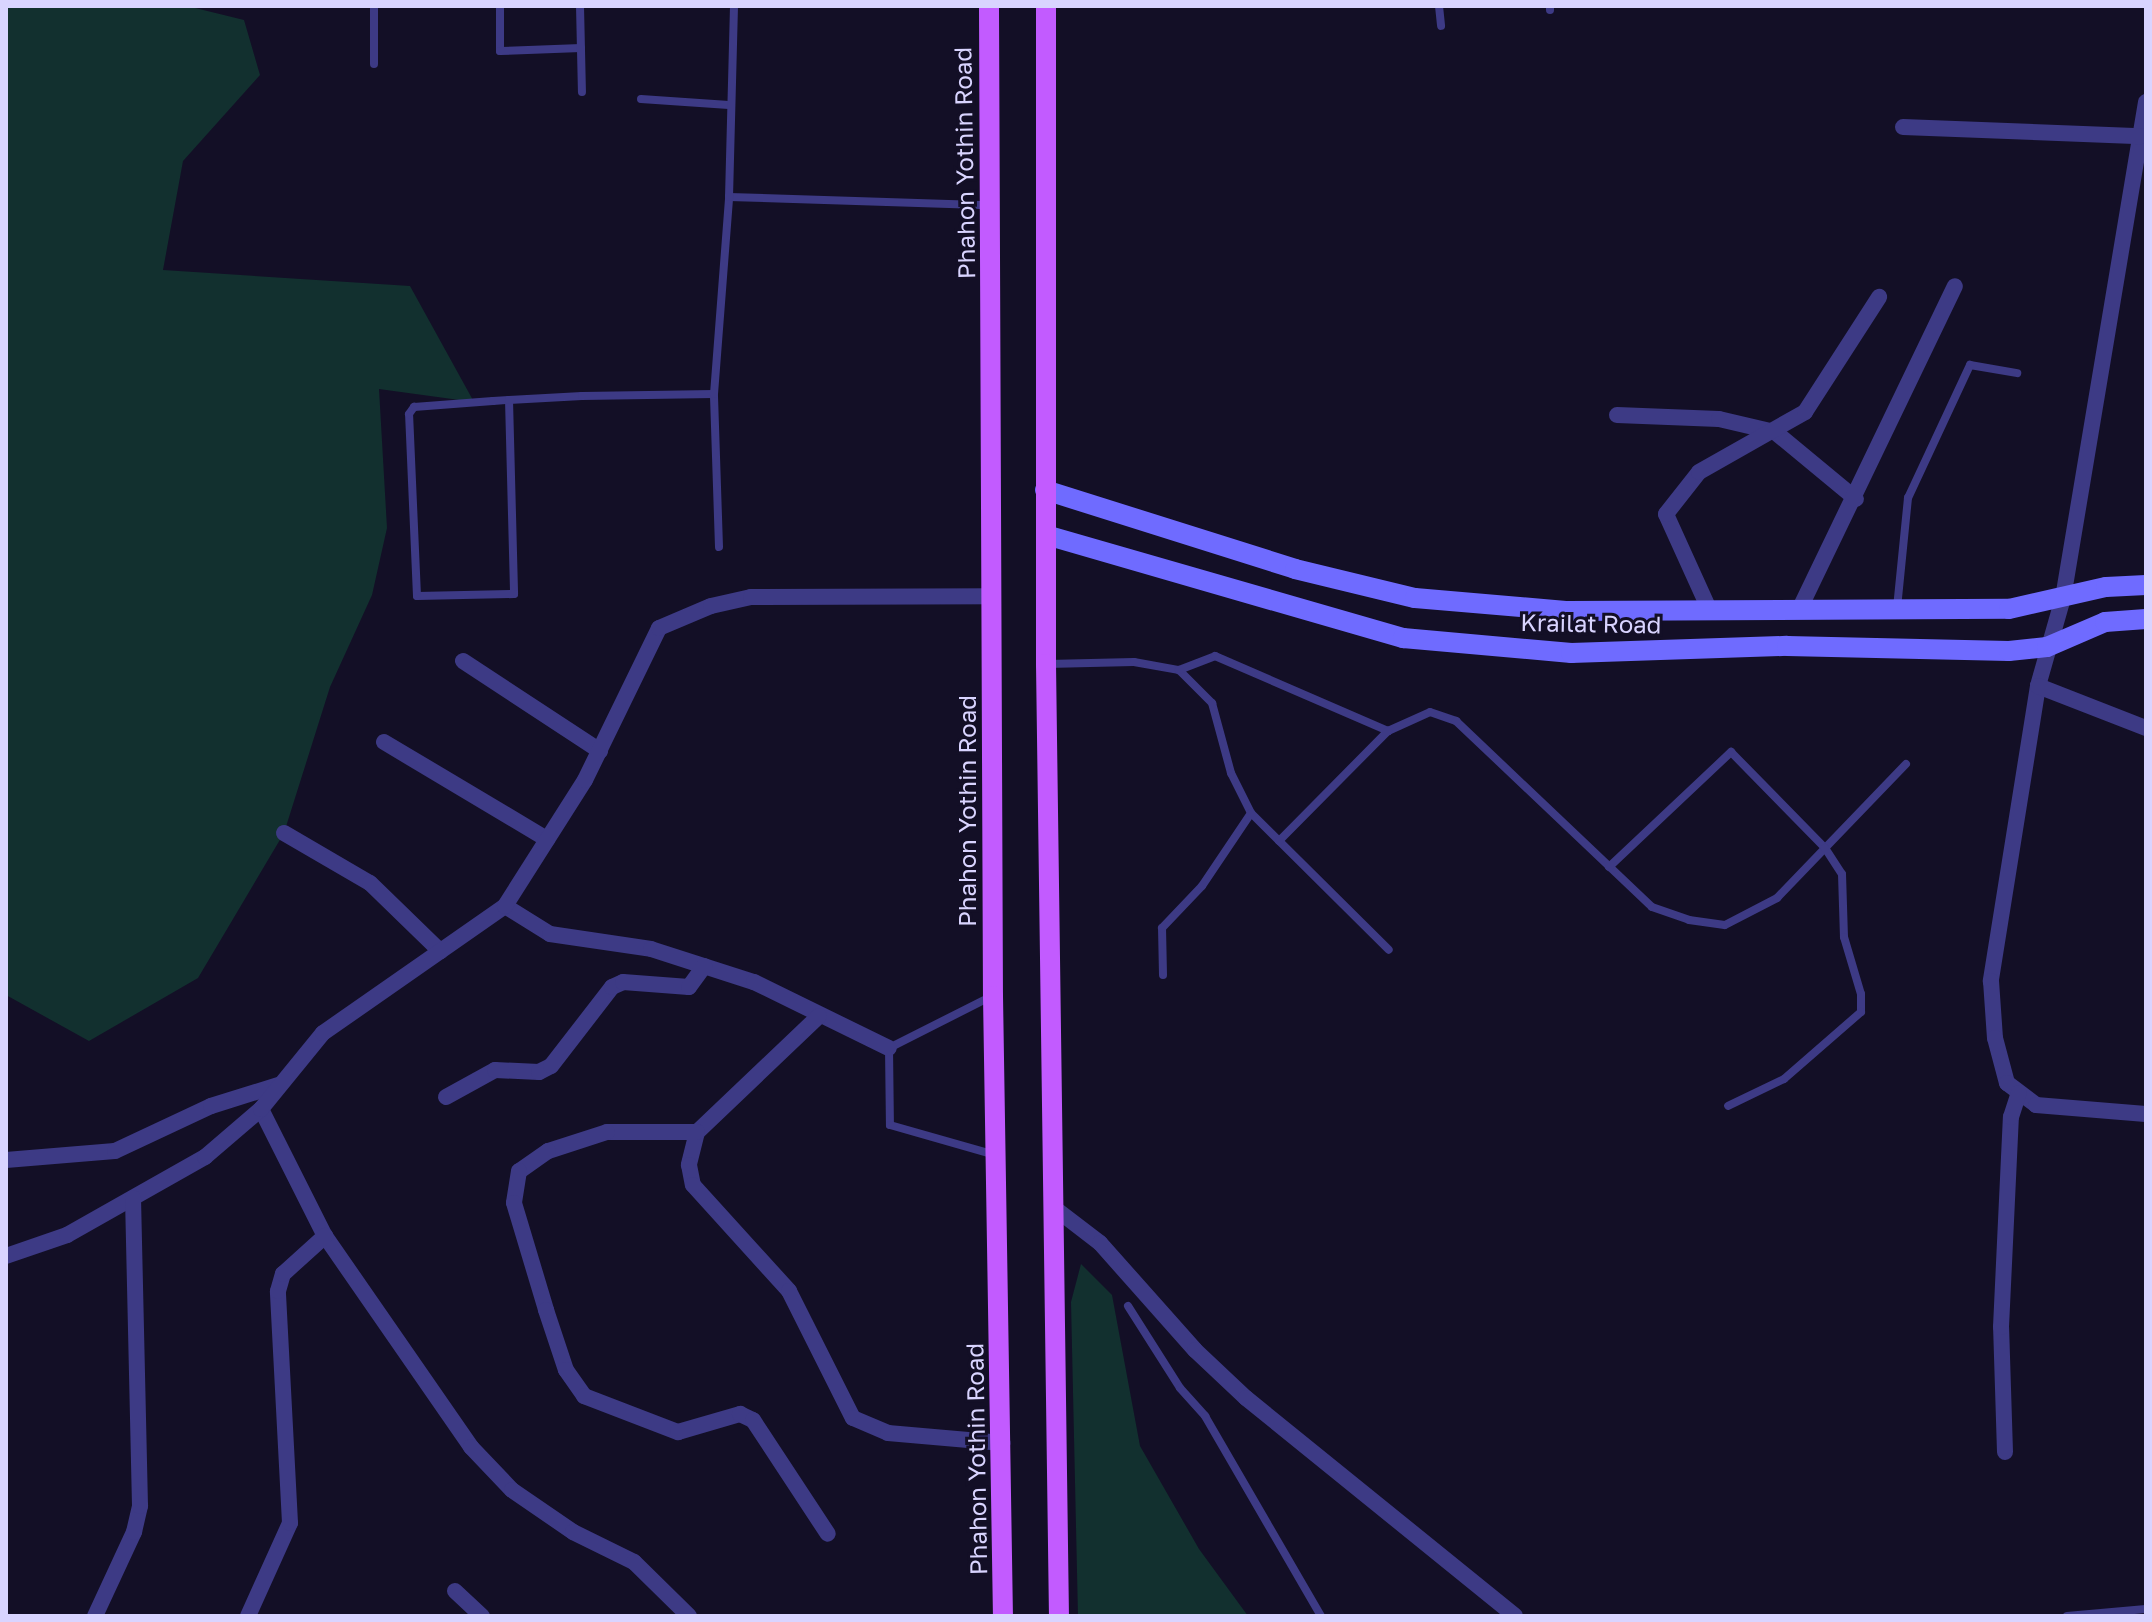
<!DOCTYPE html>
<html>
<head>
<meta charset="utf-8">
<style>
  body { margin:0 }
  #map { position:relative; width:2152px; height:1622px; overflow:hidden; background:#130f26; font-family:"Golos Text",sans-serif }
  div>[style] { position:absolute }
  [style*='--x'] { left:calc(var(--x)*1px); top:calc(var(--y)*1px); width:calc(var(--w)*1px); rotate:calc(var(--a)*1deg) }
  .green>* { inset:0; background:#12302f }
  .lane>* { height:8px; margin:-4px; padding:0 4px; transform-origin:4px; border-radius:4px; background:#3d3a85 }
  .street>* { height:16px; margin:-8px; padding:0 8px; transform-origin:8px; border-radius:8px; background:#3d3a85 }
  .secondary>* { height:20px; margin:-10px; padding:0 10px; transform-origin:10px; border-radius:10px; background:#6f6bff }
  .primary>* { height:20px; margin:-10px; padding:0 10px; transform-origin:10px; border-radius:10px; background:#c25bff }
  span { translate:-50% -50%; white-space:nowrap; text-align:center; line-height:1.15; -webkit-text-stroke:6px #130f26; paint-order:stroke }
  .street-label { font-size:24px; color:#d9d4ff }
  .frame { position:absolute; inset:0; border:8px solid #d9d4ff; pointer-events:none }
</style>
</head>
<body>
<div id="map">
  <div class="green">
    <i style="clip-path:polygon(6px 6px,187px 6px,244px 20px,260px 75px,183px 161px,163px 270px,410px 286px,474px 402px,379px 389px,387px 528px,372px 595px,330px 687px,284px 833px,198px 978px,89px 1041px,6px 995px)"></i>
    <i style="clip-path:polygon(1081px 1264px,1112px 1295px,1140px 1446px,1199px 1549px,1248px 1616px,1078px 1616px,1071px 1302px)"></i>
  </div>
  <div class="lane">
    <i style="--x:374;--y:6;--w:58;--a:90"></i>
    <i style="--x:500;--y:6;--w:45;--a:90"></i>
    <i style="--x:500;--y:51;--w:81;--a:-2.1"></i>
    <i style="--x:580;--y:6;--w:86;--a:88.7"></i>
    <i style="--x:1439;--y:6;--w:20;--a:84"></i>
    <i style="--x:1550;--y:6;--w:4;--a:90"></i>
    <i style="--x:641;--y:99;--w:88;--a:3.9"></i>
    <i style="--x:729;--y:197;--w:259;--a:1.8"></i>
    <i style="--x:509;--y:400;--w:194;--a:88.5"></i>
    <i style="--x:514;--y:594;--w:97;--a:178.8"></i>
    <i style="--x:417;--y:596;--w:182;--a:-92.5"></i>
    <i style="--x:409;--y:414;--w:9;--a:-54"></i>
    <i style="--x:414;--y:407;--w:79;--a:-4.3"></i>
    <i style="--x:493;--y:401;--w:16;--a:-4"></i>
    <i style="--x:509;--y:400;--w:73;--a:-3.1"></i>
    <i style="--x:582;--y:396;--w:132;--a:-0.9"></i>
    <i style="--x:719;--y:547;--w:153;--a:-91.9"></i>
    <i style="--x:714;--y:394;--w:198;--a:-85.6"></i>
    <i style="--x:729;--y:197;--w:191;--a:-88.5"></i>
    <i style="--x:1897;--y:608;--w:111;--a:-84.3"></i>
    <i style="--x:1908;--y:498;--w:147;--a:-65"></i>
    <i style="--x:1970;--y:365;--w:48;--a:9.7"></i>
    <i style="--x:1047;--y:664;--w:87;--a:-1.3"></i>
    <i style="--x:1134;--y:662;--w:46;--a:10.1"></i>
    <i style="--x:1179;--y:670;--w:47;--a:45"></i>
    <i style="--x:1212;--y:703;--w:73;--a:74.8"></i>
    <i style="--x:1231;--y:773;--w:45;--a:63.4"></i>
    <i style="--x:1251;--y:813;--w:194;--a:44.8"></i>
    <i style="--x:1179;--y:670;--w:39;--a:-21"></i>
    <i style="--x:1215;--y:656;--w:189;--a:23.4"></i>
    <i style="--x:1388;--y:731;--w:46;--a:-24.3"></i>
    <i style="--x:1430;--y:712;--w:28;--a:19"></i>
    <i style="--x:1456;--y:721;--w:270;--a:43.5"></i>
    <i style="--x:1652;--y:907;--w:39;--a:19"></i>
    <i style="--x:1689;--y:920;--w:36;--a:8"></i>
    <i style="--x:1725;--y:925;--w:59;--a:-27.4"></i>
    <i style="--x:1777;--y:898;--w:186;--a:-46.1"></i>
    <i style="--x:1279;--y:841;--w:155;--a:-45.3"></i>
    <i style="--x:1609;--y:867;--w:168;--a:-43.3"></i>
    <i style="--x:1731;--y:752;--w:134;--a:45.6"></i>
    <i style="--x:1825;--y:848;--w:31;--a:57"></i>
    <i style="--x:1842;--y:874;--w:63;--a:88.2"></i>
    <i style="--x:1844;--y:937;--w:59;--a:73.4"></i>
    <i style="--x:1861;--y:994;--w:18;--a:90"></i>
    <i style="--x:1861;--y:1012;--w:102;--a:139"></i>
    <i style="--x:1784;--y:1079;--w:62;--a:154.3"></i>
    <i style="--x:1163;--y:975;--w:47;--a:-91.2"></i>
    <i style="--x:1162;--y:928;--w:58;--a:-46.4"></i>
    <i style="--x:1202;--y:886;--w:88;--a:-56.1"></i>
    <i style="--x:992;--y:996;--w:115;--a:153.2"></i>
    <i style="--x:889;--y:1048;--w:77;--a:89.3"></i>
    <i style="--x:890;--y:1125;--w:109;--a:15.9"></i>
    <i style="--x:1128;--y:1306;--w:97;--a:57.6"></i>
    <i style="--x:1180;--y:1388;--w:38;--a:48"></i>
    <i style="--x:1205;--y:1416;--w:231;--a:59.9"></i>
    <i style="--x:2067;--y:1616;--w:79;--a:-5.1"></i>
  </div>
  <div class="street">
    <i style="--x:2146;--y:102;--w:503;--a:99.5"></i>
    <i style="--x:2063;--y:598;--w:91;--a:105.9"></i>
    <i style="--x:2038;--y:686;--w:299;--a:99.1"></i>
    <i style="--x:1991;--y:981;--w:57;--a:86"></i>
    <i style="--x:1995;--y:1038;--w:47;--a:75.1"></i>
    <i style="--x:2007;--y:1083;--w:36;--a:37"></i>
    <i style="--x:2036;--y:1105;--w:110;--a:4.7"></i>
    <i style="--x:1903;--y:127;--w:238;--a:2.2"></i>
    <i style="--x:1617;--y:415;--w:102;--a:2.2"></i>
    <i style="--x:1719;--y:419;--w:57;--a:13.1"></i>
    <i style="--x:1775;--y:432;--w:105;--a:39.6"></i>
    <i style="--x:1800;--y:608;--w:357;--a:-64.3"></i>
    <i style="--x:1709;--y:609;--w:104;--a:-114.4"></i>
    <i style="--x:1666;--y:514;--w:53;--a:-51.8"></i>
    <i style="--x:1699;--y:472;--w:122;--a:-29.5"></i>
    <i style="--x:1805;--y:412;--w:137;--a:-57.2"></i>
    <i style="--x:463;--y:661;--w:164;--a:33.3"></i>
    <i style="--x:2038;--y:686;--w:116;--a:21.3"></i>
    <i style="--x:384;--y:742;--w:190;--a:30.8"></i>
    <i style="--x:284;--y:833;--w:99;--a:30.2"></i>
    <i style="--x:370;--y:883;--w:98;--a:44.2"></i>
    <i style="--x:505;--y:906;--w:53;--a:31.9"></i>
    <i style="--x:550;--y:934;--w:102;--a:8.4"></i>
    <i style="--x:651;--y:949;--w:108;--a:17.8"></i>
    <i style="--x:754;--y:982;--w:150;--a:26.1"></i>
    <i style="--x:819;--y:1016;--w:168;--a:136.4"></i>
    <i style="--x:697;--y:1132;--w:34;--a:104"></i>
    <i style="--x:689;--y:1165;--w:20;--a:79"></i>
    <i style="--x:693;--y:1185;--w:143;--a:47.8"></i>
    <i style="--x:789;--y:1291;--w:142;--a:63.3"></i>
    <i style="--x:853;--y:1418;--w:38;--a:23"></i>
    <i style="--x:888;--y:1433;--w:115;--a:5"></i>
    <i style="--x:446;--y:1097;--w:56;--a:-28.9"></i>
    <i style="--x:495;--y:1070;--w:44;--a:2.6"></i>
    <i style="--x:539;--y:1072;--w:13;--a:-27"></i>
    <i style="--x:551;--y:1066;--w:100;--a:-52.3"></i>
    <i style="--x:612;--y:987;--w:12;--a:-24"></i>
    <i style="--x:623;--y:982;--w:66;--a:4.3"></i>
    <i style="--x:689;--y:987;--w:26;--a:-54"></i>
    <i style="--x:261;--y:1109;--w:142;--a:63.3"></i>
    <i style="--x:325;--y:1236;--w:257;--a:55.3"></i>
    <i style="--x:471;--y:1447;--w:59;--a:46.4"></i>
    <i style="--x:512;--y:1490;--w:74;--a:34.5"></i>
    <i style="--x:573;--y:1532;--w:68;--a:26.2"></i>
    <i style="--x:634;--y:1562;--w:77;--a:44.5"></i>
    <i style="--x:697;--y:1132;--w:90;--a:180"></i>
    <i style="--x:607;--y:1132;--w:62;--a:162.1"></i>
    <i style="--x:548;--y:1151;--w:35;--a:145"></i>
    <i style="--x:519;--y:1171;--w:32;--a:99"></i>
    <i style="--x:514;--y:1203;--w:112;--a:73.3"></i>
    <i style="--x:546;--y:1310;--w:63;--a:71.6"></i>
    <i style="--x:566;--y:1370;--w:32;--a:55"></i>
    <i style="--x:584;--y:1396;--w:101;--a:21"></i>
    <i style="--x:678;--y:1432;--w:65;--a:-16.2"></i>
    <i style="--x:740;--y:1414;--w:14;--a:25"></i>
    <i style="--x:753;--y:1420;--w:136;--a:56.7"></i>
    <i style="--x:6;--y:1160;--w:109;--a:-4.7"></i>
    <i style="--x:115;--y:1151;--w:106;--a:-25.1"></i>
    <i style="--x:211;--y:1106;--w:70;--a:-17.4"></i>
    <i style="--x:1057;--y:1210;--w:54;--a:37.5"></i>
    <i style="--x:1100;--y:1243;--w:143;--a:48.4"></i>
    <i style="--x:1195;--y:1350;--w:70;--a:43.3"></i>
    <i style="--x:1246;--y:1398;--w:346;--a:39"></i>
    <i style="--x:6;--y:1256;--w:65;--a:-19"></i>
    <i style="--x:67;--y:1235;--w:159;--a:-29.5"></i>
    <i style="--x:205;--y:1157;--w:74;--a:-40.6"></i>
    <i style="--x:261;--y:1109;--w:98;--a:-50.8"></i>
    <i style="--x:323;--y:1033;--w:222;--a:-34.9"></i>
    <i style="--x:505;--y:906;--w:149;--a:-57.6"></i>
    <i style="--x:585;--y:780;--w:169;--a:-64"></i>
    <i style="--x:659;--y:628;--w:56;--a:-22.9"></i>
    <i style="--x:711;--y:606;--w:41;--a:-12.7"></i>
    <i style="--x:751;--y:597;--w:242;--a:-0.2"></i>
    <i style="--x:2005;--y:1452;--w:125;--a:-91.8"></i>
    <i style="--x:2001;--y:1327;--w:210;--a:-87.3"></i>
    <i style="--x:2011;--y:1117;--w:25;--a:-72"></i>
    <i style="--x:455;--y:1591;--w:37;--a:43"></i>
    <i style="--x:95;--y:1616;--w:93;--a:-65.1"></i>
    <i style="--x:134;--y:1532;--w:27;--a:-77"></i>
    <i style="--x:140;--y:1506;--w:308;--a:-91.3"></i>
    <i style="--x:248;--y:1616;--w:102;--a:-65.7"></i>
    <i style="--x:290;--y:1523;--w:232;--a:-93"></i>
    <i style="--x:278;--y:1291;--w:18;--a:-74"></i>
    <i style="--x:283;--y:1274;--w:57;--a:-42.1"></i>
  </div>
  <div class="secondary">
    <i style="--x:1045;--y:490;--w:262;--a:17.5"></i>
    <i style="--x:1295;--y:569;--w:123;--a:13.6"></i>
    <i style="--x:1415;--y:598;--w:154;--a:4.9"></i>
    <i style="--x:1568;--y:611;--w:441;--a:-0.3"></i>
    <i style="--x:2009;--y:609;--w:99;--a:-12.8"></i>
    <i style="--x:2106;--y:587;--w:40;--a:-2.9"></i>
    <i style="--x:1046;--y:535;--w:372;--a:16.1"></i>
    <i style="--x:1403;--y:638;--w:169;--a:5.1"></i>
    <i style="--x:1571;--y:653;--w:216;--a:-1.9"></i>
    <i style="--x:1787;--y:646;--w:222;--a:1.3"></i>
    <i style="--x:2009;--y:651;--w:38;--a:-6"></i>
    <i style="--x:2047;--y:647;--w:63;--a:-23.3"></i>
    <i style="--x:2105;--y:622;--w:41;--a:-4.2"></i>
  </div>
  <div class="primary">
    <i style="--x:989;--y:6;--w:990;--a:89.77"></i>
    <i style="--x:993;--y:996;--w:620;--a:89.08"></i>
    <i style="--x:1046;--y:6;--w:658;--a:90"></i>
    <i style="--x:1046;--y:664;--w:952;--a:89.22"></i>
  </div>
  <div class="street-label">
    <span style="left:964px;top:163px;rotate:-91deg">Phahon Yothin Road</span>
    <span style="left:1591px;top:623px;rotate:1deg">Krailat Road</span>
    <span style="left:967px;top:811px;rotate:-90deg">Phahon Yothin Road</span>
    <span style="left:976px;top:1459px;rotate:-91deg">Phahon Yothin Road</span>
  </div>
  <div class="frame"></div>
</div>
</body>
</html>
